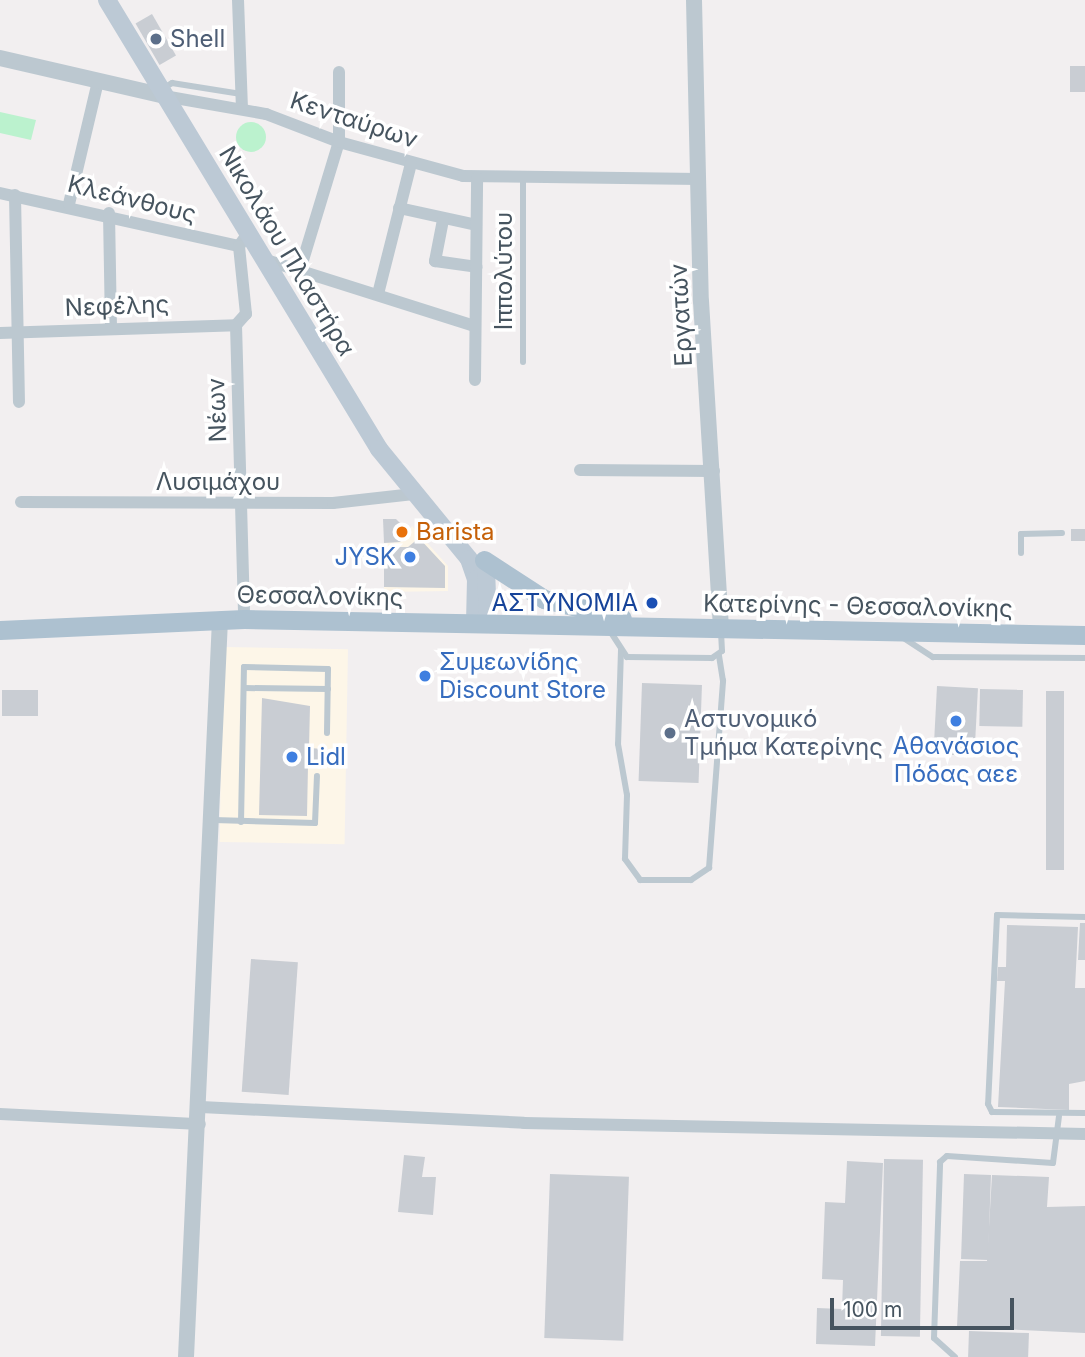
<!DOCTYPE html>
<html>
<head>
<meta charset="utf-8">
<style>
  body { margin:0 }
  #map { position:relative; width:1085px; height:1357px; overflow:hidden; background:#f2eff0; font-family:Inter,sans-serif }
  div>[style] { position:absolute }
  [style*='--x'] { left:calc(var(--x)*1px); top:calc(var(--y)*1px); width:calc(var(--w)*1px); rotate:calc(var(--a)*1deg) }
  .commercial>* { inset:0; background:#fdf6e8; transform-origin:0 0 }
  .green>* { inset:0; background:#bbf2ce }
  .round { border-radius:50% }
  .building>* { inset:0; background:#c9cdd3; transform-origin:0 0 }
  .service>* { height:6px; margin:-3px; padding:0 3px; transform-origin:3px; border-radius:3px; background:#bcc8d0 }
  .minor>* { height:12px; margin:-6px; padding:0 6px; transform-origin:6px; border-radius:6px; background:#bcc8d0 }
  .tertiary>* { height:16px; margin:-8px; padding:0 8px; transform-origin:8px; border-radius:8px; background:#bcc8d0 }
  .secondary>* { height:18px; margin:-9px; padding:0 9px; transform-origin:9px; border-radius:9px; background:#bcc9d5 }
  .primary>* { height:19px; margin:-9.5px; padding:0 9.5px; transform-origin:9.5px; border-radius:9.5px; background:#adc1d0 }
  .dots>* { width:19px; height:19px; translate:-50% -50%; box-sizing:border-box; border:4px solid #fff; border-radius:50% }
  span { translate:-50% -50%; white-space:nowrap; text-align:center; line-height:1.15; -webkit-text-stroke:7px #fff; paint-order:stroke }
  .service-label { font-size:24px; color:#4e5e75 }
  .left { translate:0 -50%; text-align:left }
  .street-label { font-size:24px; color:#46545f }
  .food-label { font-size:24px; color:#c56008 }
  .shop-label { font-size:24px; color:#366cbe }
  .right { translate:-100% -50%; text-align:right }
  .transit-label { font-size:24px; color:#164399 }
  .scale { position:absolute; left:830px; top:1298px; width:184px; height:32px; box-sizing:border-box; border:4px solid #46545f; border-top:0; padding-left:9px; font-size:21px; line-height:24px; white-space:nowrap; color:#46545f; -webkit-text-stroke:5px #fff; paint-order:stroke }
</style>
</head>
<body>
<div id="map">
  <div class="commercial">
    <i style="clip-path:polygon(412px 526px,448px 566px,448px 591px,384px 592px,384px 543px,400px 542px)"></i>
    <i style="left:223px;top:647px;width:125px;height:195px;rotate:1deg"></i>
  </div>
  <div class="green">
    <i style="clip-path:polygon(0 112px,36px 120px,31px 140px,0 133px)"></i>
    <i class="round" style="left:236px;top:122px;width:30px;height:30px"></i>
  </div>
  <div class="building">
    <i style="left:152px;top:14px;width:48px;height:19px;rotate:60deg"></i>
    <i style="left:1070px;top:66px;width:15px;height:26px"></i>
    <i style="clip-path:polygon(383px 519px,396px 519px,408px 531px,400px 542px,384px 543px)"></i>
    <i style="left:1071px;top:529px;width:14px;height:12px"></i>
    <i style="clip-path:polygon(419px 538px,445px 566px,445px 588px,384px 587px,384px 547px,408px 547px)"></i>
    <i style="left:642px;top:683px;width:60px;height:98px;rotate:2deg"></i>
    <i style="left:937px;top:686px;width:41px;height:68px;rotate:3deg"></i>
    <i style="left:980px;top:689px;width:43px;height:37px;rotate:1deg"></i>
    <i style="left:2px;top:690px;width:36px;height:26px"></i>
    <i style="left:1046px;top:691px;width:18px;height:179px"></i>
    <i style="clip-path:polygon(262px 698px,310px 706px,309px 748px,324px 749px,324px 766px,308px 766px,307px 816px,259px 815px)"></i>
    <i style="clip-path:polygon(1080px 923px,1085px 923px,1085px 960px,1078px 960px)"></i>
    <i style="clip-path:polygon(1007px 925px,1078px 927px,1075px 988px,1085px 988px,1085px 1081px,1069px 1084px,1069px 1110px,998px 1107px,1005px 981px,997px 981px,998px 967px,1006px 967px)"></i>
    <i style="left:251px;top:959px;width:47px;height:133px;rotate:4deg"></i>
    <i style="clip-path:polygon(404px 1155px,425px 1157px,422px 1177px,436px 1177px,433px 1215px,398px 1212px)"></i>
    <i style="left:884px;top:1159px;width:39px;height:177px;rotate:1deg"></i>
    <i style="clip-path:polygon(847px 1161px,883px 1163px,875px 1346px,816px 1344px,817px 1308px,842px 1309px,843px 1280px,822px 1279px,825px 1202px,845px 1203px)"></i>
    <i style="left:550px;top:1174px;width:79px;height:164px;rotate:2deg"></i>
    <i style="left:964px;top:1174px;width:27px;height:85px;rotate:2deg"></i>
    <i style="clip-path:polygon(992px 1175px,1049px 1177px,1047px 1207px,1085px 1206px,1085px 1333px,957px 1327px,960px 1261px,987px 1261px)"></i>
    <i style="left:969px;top:1331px;width:60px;height:26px;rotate:2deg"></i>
  </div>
  <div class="service">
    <i style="--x:162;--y:89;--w:12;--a:-31"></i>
    <i style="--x:172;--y:83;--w:70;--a:9.1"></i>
    <i style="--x:523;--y:362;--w:182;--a:-90"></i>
    <i style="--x:1021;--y:553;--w:19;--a:-90"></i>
    <i style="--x:1021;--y:534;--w:41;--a:-1.4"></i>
    <i style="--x:610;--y:631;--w:31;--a:57"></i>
    <i style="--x:627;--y:657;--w:85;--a:0.7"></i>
    <i style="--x:712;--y:658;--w:12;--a:-35"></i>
    <i style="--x:722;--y:651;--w:20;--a:-93"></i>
    <i style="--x:902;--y:637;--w:37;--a:33"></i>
    <i style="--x:933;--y:657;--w:152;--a:0.4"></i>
    <i style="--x:621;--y:650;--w:94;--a:91.8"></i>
    <i style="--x:618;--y:744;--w:52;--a:80"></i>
    <i style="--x:627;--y:795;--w:64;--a:91.8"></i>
    <i style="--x:625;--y:859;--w:26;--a:54"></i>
    <i style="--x:640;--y:880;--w:51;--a:0"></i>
    <i style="--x:691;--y:880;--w:22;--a:-34"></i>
    <i style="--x:709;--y:868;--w:188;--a:-85.7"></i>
    <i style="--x:723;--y:681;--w:26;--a:-99"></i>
    <i style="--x:244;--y:688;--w:84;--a:0.7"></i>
    <i style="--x:214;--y:820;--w:101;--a:1.7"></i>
    <i style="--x:315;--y:823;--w:47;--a:-87.6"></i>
    <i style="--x:241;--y:822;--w:155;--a:-88.9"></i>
    <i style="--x:244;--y:667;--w:84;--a:1.4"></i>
    <i style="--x:328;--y:669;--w:64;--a:90.9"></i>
    <i style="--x:1085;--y:917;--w:88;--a:-178.7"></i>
    <i style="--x:997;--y:915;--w:189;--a:92.7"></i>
    <i style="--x:988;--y:1104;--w:9;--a:63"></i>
    <i style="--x:992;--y:1112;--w:93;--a:0.6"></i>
    <i style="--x:955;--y:1357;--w:28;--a:-138"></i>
    <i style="--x:934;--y:1338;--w:176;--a:-88"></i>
    <i style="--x:940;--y:1162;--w:9;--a:-41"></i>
    <i style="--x:947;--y:1156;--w:106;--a:3.8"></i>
    <i style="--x:1053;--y:1163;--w:47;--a:-82.7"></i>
  </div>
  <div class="minor">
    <i style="--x:238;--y:0;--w:109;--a:87.9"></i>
    <i style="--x:164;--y:96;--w:104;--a:10"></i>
    <i style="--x:266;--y:114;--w:78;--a:21"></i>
    <i style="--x:339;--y:142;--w:129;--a:15.3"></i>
    <i style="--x:463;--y:176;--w:236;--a:0.7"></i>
    <i style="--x:0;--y:193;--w:245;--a:12.5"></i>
    <i style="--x:239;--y:246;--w:16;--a:-55"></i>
    <i style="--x:15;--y:195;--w:207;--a:88.9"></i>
    <i style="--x:69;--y:204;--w:126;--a:-76.7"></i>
    <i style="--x:399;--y:208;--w:79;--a:12.4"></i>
    <i style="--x:109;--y:213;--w:113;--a:89"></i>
    <i style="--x:443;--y:220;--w:42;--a:101"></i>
    <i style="--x:435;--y:261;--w:42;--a:8.1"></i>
    <i style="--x:263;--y:259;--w:221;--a:17.6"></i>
    <i style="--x:300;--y:270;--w:134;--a:-73.1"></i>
    <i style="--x:339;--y:142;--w:70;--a:-90"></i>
    <i style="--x:378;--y:294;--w:134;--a:-75.8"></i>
    <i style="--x:236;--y:325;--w:294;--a:88.4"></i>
    <i style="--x:236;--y:325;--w:15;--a:-48"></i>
    <i style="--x:246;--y:314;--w:68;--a:-95.9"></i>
    <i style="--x:0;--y:333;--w:236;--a:-1.9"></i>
    <i style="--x:475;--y:380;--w:202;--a:-89.4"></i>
    <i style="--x:580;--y:470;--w:134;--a:0.4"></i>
    <i style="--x:21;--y:502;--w:312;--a:0.2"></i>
    <i style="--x:333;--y:503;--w:81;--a:-6.4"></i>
    <i style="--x:201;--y:1107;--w:323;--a:2.8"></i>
    <i style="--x:524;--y:1123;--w:561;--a:1.12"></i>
    <i style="--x:0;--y:1114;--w:200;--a:2.9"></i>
  </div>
  <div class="tertiary">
    <i style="--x:694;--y:0;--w:301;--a:88.7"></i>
    <i style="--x:701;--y:301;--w:328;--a:86.5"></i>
    <i style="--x:0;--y:58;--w:168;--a:13"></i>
    <i style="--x:186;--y:1357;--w:738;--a:-87.36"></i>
  </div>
  <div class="secondary">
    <i style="--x:107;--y:0;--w:525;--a:58.79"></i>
    <i style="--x:379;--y:449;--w:142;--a:50.7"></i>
    <i style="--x:469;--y:559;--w:21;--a:71"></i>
    <i style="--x:476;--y:579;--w:44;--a:91.3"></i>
    <i style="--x:486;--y:567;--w:56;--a:88"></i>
  </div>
  <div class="primary">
    <i style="--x:484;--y:560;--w:72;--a:33"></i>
    <i style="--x:544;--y:599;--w:80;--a:13.7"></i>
    <i style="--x:0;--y:630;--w:244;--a:-2.6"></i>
    <i style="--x:244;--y:619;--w:841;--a:1.09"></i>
  </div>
  <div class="dots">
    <i style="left:156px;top:39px;background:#5c6f8a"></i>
    <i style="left:402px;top:532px;background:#e8710a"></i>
    <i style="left:410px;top:557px;background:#3f7fe0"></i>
    <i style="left:652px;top:603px;background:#1a4fb4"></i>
    <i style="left:425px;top:676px;background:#3f7fe0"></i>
    <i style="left:956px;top:721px;background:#3f7fe0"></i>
    <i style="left:670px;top:733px;background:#5c6f8a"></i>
    <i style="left:292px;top:757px;background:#3f7fe0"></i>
  </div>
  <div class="service-label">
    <span class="left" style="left:170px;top:39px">Shell</span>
    <span class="left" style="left:684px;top:733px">Αστυνομικό<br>Τμήμα Κατερίνης</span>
  </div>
  <div class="street-label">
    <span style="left:354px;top:120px;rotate:18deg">Κενταύρων</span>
    <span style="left:132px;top:199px;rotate:14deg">Κλεάνθους</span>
    <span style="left:287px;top:251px;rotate:59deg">Νικολάου Πλαστήρα</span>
    <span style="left:504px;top:271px;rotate:-90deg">Ιππολύτου</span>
    <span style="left:117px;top:306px;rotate:-2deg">Νεφέλης</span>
    <span style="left:681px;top:315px;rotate:-93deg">Εργατών</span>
    <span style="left:217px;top:410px;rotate:-92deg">Νέων</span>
    <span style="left:218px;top:482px">Λυσιμάχου</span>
    <span style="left:320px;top:596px;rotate:1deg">Θεσσαλονίκης</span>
    <span style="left:858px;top:606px;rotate:1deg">Κατερίνης - Θεσσαλονίκης</span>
  </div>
  <div class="food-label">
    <span class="left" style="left:416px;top:532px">Barista</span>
  </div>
  <div class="shop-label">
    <span class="right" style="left:396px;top:557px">JYSK</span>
    <span class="left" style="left:439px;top:676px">Συμεωνίδης<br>Discount Store</span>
    <span style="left:956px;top:760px">Αθανάσιος<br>Πόδας αεε</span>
    <span class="left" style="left:306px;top:757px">Lidl</span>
  </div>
  <div class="transit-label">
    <span class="right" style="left:638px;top:603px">ΑΣΤΥΝΟΜΙΑ</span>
  </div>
  <div class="scale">100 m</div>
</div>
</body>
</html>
